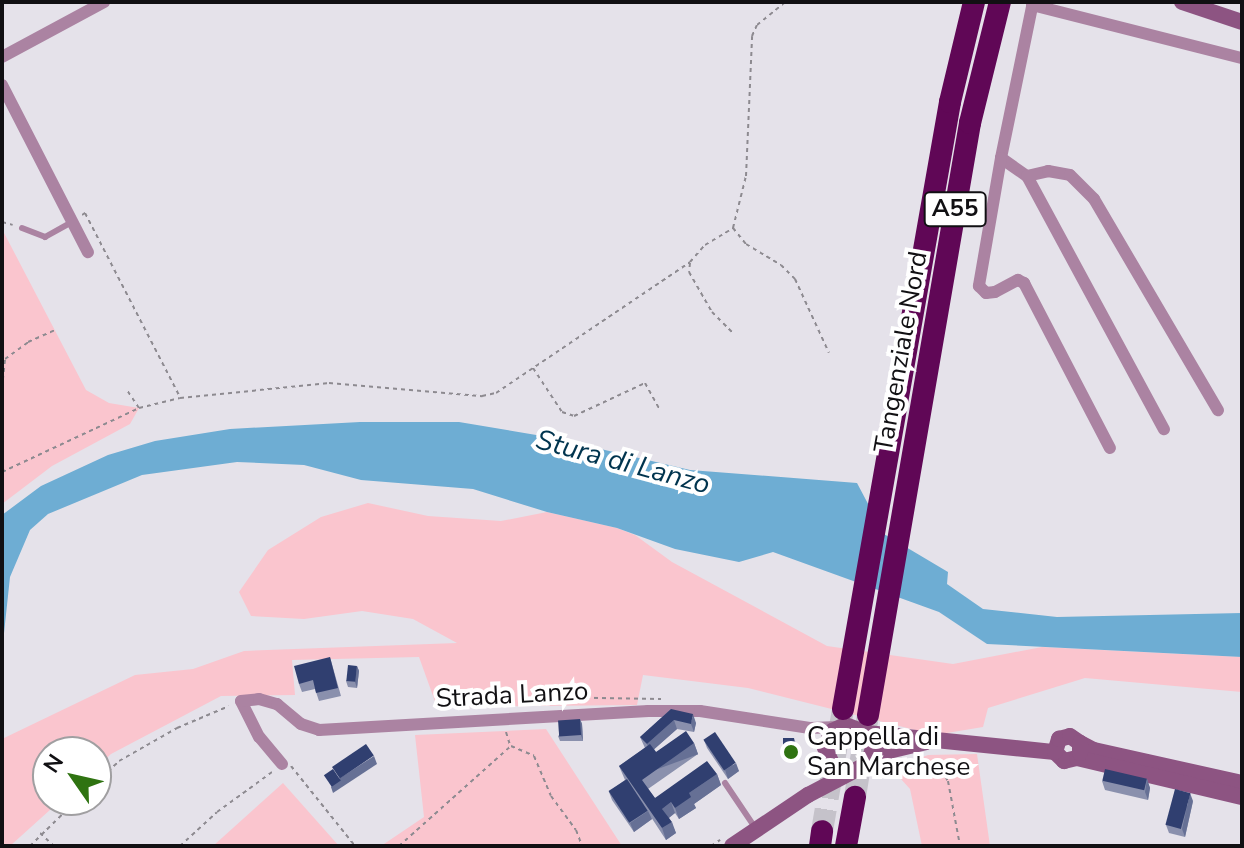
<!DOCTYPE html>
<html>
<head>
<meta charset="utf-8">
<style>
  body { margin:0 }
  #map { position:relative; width:1244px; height:848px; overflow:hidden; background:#e5e2ea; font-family:"Nunito Sans",sans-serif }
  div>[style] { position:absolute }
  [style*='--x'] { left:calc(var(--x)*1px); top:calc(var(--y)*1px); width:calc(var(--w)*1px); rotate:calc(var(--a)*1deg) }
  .green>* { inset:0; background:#fac5ce }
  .water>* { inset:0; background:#6eadd3 }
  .highway-tunnel>* { height:22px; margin-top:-11px; transform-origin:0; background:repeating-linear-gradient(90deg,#c5c2ca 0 22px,transparent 0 33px) }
  .path>* { height:2px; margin-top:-1px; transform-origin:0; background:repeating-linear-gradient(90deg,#8d8a90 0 4px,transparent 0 8px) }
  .lane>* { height:6px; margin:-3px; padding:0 3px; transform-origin:3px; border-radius:3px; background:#ab83a2 }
  .street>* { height:12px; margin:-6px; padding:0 6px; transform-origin:6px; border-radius:6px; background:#ab83a2 }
  .secondary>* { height:16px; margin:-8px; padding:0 8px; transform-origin:8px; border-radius:8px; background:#8d5482 }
  .highway>* { height:22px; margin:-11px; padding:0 11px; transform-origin:11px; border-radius:11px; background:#600756 }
  .wall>* { inset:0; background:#8a90ad }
  .shaded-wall>* { inset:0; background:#667095; transform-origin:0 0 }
  .building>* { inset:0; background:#303f70; transform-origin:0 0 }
  .dots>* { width:22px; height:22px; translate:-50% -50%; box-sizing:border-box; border:4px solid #fff; border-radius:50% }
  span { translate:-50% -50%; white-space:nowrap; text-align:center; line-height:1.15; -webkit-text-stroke:8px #fff; paint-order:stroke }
  .shield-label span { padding:2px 6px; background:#fff; border:2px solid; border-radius:6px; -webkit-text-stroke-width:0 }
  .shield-label { font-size:24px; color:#111013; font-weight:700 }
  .street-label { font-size:26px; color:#111013 }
  .poi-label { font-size:26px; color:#111013 }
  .left { translate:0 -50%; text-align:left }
  .water-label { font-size:28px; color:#00344e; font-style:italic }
  .frame { position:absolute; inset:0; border:4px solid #111013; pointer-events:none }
  .north { position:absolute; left:32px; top:736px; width:80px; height:80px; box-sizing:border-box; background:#fff; border:2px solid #a09fa1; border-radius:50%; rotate:304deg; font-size:22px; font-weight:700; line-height:32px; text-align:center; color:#111013 }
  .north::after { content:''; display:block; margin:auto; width:28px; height:36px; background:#2f7311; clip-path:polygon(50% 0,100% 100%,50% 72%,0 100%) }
</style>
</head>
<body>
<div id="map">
  <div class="green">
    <i style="clip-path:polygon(2px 229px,86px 390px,109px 403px,139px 408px,130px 424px,52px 466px,2px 504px)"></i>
    <i style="clip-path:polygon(368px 503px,428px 516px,501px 521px,547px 512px,617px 528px,635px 535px,672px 562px,827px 646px,953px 664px,1042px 647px,1242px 657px,1242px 692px,1085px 678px,988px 708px,983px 727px,935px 735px,748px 688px,643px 675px,637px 705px,437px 707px,419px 657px,292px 660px,295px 695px,221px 696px,111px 754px,96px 768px,96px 752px,48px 752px,48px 800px,61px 800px,10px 846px,2px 846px,2px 739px,135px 675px,193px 669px,244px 651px,457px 643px,413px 619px,362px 611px,304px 619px,251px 616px,239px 592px,268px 550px,321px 517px)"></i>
    <i style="clip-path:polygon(546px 729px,622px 846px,381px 846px,424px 817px,415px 735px)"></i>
    <i style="clip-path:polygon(977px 754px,990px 846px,922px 846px,910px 789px,891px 768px,928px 755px)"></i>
    <i style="clip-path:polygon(283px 783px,339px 846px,213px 846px)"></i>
  </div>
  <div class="water">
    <i style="clip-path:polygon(360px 422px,459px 422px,554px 438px,690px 470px,857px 483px,884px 534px,948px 572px,947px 584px,983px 609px,1057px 617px,1242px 613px,1242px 657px,987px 644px,939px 612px,773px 552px,739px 562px,675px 549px,617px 528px,547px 512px,473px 489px,361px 480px,304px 465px,237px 462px,142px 475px,48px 514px,30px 530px,10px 577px,2px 652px,2px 515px,41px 486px,108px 455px,155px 441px,230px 429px)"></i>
  </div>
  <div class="highway-tunnel">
    <i style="--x:855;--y:797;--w:83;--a:-81"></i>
    <i style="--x:822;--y:831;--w:124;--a:-80.2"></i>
  </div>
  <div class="path">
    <i style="--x:82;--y:215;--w:4;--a:-34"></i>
    <i style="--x:85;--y:213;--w:207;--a:62.7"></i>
    <i style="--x:2;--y:222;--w:11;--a:15"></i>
    <i style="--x:733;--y:228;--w:21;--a:51"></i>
    <i style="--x:746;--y:244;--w:41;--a:31"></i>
    <i style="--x:781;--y:265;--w:20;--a:45"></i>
    <i style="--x:795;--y:279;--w:81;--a:65.3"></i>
    <i style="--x:690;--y:263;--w:9;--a:96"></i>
    <i style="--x:689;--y:272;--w:46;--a:60.1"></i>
    <i style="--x:712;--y:312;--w:30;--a:45"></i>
    <i style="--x:533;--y:368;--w:53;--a:56.6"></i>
    <i style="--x:562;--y:412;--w:13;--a:18"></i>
    <i style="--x:574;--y:416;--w:78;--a:-24.9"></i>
    <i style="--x:645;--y:383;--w:31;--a:61"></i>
    <i style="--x:2;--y:388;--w:29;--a:-84"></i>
    <i style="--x:5;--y:359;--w:29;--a:-36"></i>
    <i style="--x:28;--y:342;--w:30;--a:-24"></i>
    <i style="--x:139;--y:408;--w:42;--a:-13.7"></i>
    <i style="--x:180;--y:398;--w:150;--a:-5.7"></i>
    <i style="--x:329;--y:383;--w:154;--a:4.9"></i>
    <i style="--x:482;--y:396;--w:14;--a:-12"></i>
    <i style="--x:496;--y:393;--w:234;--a:-34"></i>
    <i style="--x:690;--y:262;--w:23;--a:-49"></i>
    <i style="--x:705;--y:245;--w:33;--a:-31"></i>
    <i style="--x:733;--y:228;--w:54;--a:-76"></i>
    <i style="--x:746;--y:176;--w:140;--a:-87.5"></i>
    <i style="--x:752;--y:36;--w:12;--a:-66"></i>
    <i style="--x:757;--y:25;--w:36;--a:-39"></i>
    <i style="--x:2;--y:472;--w:151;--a:-25"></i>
    <i style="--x:139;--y:408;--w:22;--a:-124"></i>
    <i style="--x:538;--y:697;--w:123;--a:0.9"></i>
    <i style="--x:506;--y:732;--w:14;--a:73"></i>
    <i style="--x:888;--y:764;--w:5;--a:53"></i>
    <i style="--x:891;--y:768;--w:28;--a:-19"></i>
    <i style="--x:917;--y:759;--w:26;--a:25"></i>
    <i style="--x:941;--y:770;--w:13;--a:58"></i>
    <i style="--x:948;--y:781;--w:66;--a:79.5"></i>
    <i style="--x:291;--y:766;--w:102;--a:51.3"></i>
    <i style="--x:96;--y:782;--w:31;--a:-42"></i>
    <i style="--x:119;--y:761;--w:67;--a:-29.6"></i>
    <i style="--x:177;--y:728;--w:56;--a:-22.9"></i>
    <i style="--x:40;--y:833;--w:19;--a:43"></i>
    <i style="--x:30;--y:846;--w:66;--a:-44.4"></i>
    <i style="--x:180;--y:846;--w:50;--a:-42.6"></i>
    <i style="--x:217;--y:812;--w:68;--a:-36"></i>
    <i style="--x:399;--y:846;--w:150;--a:-41.8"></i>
    <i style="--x:511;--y:746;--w:25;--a:23"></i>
    <i style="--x:534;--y:756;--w:43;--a:67"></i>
    <i style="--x:551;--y:796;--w:42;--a:53.7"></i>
    <i style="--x:576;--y:830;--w:17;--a:69"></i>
    <i style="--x:711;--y:846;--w:11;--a:-34"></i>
  </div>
  <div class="lane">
    <i style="--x:22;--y:228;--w:25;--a:21"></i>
    <i style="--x:45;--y:237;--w:29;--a:-29"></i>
    <i style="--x:725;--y:783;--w:55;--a:56"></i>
  </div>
  <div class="street">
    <i style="--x:1033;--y:2;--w:159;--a:101.6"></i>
    <i style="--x:1001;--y:158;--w:32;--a:35"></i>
    <i style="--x:1027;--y:176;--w:288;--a:61.6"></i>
    <i style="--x:1032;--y:5;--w:217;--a:14.2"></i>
    <i style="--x:2;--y:57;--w:116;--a:-28.3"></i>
    <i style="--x:2;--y:85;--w:188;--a:62.8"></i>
    <i style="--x:1001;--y:158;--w:130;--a:99.8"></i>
    <i style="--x:979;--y:286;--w:10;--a:45"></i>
    <i style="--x:986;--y:293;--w:9;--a:-6"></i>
    <i style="--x:995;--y:292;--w:26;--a:-28"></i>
    <i style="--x:1018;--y:280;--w:7;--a:27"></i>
    <i style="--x:1024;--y:283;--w:186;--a:62.5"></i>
    <i style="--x:1027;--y:176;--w:22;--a:-13"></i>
    <i style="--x:1048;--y:171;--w:22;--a:10"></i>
    <i style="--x:1070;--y:175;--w:34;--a:45"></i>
    <i style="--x:1094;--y:199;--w:245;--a:59.6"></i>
    <i style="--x:282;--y:764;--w:35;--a:-130"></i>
    <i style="--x:259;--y:737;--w:40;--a:-116.6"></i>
    <i style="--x:241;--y:701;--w:18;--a:-6"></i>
    <i style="--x:259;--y:699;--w:19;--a:16"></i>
    <i style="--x:277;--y:704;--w:31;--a:40"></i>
    <i style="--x:301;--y:724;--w:19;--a:18"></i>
    <i style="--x:319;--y:730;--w:330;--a:-3.3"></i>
    <i style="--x:648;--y:711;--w:52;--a:0"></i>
    <i style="--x:700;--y:711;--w:111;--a:8.8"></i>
    <i style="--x:810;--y:728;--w:28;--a:-2"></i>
  </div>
  <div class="secondary">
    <i style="--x:1182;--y:2;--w:63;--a:18.4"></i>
    <i style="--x:867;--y:733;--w:189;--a:5.8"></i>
    <i style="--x:1080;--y:743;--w:16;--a:27"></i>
    <i style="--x:1094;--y:750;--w:152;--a:12.6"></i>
    <i style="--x:1055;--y:752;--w:13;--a:45"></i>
    <i style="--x:1064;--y:761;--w:13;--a:-13"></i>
    <i style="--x:1077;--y:758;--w:170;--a:13.3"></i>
    <i style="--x:1055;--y:752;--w:14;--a:-73"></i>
    <i style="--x:1059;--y:739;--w:11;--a:-15"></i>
    <i style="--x:1070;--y:736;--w:12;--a:35"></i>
    <i style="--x:1080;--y:743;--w:10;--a:90"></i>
    <i style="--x:872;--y:755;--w:56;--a:-13.5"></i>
    <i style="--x:732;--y:846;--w:92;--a:-33.9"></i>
    <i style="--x:808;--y:795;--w:69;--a:-27.7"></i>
    <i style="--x:869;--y:763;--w:16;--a:-76"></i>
    <i style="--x:873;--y:747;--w:15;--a:-113"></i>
    <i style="--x:867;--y:733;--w:23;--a:-160"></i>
    <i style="--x:845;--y:725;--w:14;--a:155"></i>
    <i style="--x:832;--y:731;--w:18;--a:112"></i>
    <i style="--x:825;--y:748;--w:22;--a:66"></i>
    <i style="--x:834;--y:768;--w:15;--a:20"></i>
  </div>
  <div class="highway">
    <i style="--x:843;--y:709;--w:616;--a:-80"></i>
    <i style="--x:950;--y:102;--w:103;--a:-76.5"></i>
    <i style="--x:868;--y:715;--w:601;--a:-80.22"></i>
    <i style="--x:970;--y:123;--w:125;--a:-76.1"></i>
    <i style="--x:820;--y:846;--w:15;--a:-82"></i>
    <i style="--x:846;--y:846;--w:50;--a:-79.6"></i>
  </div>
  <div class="wall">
    <i style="clip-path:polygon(330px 657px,341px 696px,319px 701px,315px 689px,302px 692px,299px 684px)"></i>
    <i style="clip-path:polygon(357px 666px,359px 671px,357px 688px,348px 687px,346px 681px)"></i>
    <i style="clip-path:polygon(671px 709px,696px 723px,694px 732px,677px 729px,654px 749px,656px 752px,694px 743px,698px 754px,648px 789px,655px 798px,717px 774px,721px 785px,694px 804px,696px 808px,679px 819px,675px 813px,669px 818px,676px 833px,666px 840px,651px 817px,652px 819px,634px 832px,612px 800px,609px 792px,625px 780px,619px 766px,645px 748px,640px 737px)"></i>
    <i style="clip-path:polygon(580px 719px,582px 724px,583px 741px,560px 741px,558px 736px)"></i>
    <i style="clip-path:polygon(704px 740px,739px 771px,728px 779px,707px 748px)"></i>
    <i style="clip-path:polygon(796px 744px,796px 760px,786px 761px,784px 755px)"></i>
    <i style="clip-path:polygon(1147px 779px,1150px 788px,1148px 800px,1105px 790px,1102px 781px)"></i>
    <i style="clip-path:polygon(1193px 801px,1185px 837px,1169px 833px,1166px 825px)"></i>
  </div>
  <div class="shaded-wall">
    <i style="clip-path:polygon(357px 666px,359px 671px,357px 688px,355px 682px)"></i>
    <i style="clip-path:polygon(693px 714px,696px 723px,694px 732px,691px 724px)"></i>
    <i style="clip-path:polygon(580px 719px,582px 724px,583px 741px,581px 735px)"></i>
    <i style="clip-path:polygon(674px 720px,677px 729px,650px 753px,647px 744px)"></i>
    <i style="clip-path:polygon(794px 738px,796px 744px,796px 760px,794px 755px)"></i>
    <i style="left:694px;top:743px;width:12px;height:64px;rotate:70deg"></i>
    <i style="clip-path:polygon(374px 756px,377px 764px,333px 793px,331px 787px,340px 778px)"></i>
    <i style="clip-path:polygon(736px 763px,739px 771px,728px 779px,725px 770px)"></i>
    <i style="clip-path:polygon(717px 774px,721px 785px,694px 804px,696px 808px,679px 819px,675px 808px,689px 793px)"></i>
    <i style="clip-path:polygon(1147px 779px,1150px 788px,1148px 800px,1145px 792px)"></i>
    <i style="clip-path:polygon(1190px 793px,1193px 801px,1185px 837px,1182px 829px)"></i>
    <i style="clip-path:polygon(671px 802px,675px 813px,666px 820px,662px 809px)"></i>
    <i style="clip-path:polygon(648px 811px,652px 819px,634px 832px,630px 823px)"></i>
    <i style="clip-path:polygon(672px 822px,676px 833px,666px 840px,662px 828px)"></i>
  </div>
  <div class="building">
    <i style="clip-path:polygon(330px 657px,338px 688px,316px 693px,313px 680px,299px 684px,294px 666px)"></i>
    <i style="left:348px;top:665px;width:9px;height:16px;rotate:6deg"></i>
    <i style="clip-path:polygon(671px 709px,693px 714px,691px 724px,674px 720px,647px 744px,640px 737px)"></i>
    <i style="left:580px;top:719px;width:16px;height:22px;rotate:86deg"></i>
    <i style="clip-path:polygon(686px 731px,694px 743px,642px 780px,655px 798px,707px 761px,717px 774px,689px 793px,691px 797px,675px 808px,671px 802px,662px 809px,672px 822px,662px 828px,619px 766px,650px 744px,656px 752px)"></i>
    <i style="left:715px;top:732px;width:37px;height:14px;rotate:56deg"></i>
    <i style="left:783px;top:738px;width:11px;height:17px"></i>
    <i style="left:366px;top:744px;width:14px;height:41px;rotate:56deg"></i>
    <i style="left:333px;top:769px;width:14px;height:11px;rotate:56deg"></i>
    <i style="left:1105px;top:769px;width:43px;height:12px;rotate:13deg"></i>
    <i style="left:627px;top:779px;width:38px;height:22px;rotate:57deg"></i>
    <i style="left:1175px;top:789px;width:16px;height:37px;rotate:15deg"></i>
  </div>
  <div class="dots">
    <i style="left:791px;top:752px;background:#2f7311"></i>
  </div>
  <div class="shield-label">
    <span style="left:955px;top:209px">A55</span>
  </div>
  <div class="street-label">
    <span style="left:901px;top:352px;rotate:-80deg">Tangenziale Nord</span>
    <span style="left:512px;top:695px;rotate:-3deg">Strada Lanzo</span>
  </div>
  <div class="poi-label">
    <span class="left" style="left:807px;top:752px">Cappella di<br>San Marchese</span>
  </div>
  <div class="water-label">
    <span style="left:623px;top:462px;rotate:15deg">Stura di Lanzo</span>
  </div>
  <div class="frame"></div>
  <div class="north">N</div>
</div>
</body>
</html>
